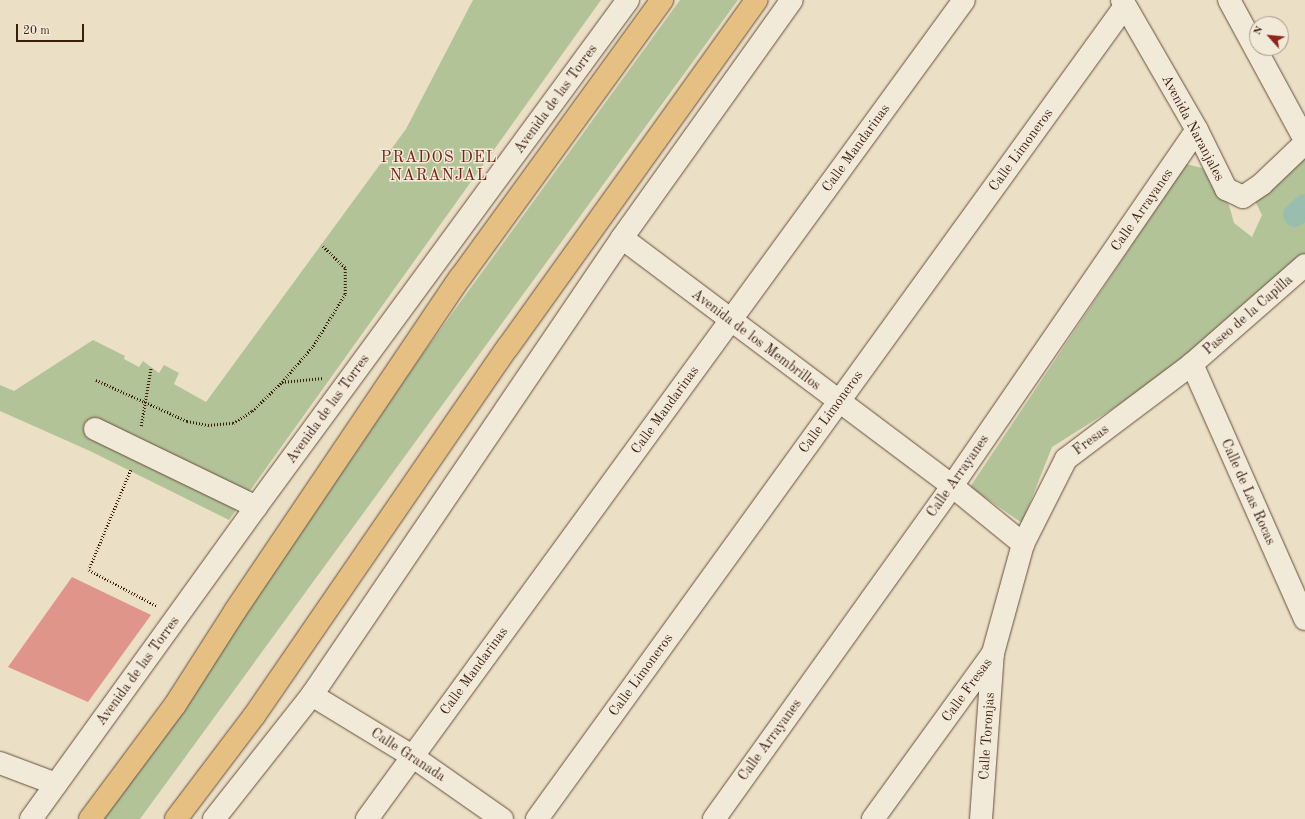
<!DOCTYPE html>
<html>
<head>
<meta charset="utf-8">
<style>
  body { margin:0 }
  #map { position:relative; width:1305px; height:819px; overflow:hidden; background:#ebdfc5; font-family:"Old Standard TT",serif }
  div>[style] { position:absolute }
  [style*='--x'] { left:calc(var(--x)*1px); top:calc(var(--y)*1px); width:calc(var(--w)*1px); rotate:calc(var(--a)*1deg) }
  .green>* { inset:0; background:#b2c398 }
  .canal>* { height:24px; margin:-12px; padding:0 12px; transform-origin:12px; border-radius:12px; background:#99bdae }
  .building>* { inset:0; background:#df958a }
  .path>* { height:2.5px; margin-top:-1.25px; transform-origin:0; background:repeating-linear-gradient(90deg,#3c1e0e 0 1px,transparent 0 3px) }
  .roads { filter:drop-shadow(0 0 1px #684e3c) drop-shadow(0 0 1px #684e3c) }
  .minor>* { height:22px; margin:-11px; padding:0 11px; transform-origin:11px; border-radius:11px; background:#f2ead9 }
  .major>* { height:22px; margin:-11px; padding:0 11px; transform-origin:11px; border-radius:11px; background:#e6c082 }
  span { translate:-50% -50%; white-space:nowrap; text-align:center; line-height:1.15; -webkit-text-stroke:3px #f2ead9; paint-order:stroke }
  .street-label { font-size:14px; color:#3c1e0e }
  .quarter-label { font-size:16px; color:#7a1f14; letter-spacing:1px }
  .north { position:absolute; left:1249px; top:16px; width:40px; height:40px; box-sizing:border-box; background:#f2ead9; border:1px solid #a99888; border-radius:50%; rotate:297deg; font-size:11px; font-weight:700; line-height:16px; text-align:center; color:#3c1e0e }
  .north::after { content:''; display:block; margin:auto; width:14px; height:18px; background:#8f2418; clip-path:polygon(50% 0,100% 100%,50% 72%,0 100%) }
  .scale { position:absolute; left:16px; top:24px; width:68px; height:18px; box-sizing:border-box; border:2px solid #3c1e0e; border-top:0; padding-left:5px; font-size:12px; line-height:14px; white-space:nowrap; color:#3c1e0e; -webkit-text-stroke:3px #f2ead9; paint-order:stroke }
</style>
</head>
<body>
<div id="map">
  <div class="green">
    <i style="clip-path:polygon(473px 0,601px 0,229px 520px,90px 451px,0 411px,0 385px,14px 391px,93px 340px,125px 356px,124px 359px,139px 367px,143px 361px,159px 373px,164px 365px,179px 373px,174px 384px,206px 402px,406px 129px)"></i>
    <i style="clip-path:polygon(680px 0,738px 0,140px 819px,95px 819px,220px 653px,419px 359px)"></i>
    <i style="clip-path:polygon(1305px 158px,1305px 258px,1190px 360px,1052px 447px,1022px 523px,970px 487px,1186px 164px,1202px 168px,1229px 205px,1234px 223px,1252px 237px,1262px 215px,1255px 201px)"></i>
  </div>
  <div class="canal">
    <i style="--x:1295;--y:215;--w:13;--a:-42"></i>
  </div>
  <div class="building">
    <i style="clip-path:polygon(72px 577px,151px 615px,88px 702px,8px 667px)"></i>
  </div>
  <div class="path">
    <i style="--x:96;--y:380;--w:100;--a:24.3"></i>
    <i style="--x:187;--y:421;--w:21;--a:11"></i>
    <i style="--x:208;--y:425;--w:25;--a:-5"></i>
    <i style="--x:233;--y:423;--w:22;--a:-32"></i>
    <i style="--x:252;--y:411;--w:42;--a:-44"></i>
    <i style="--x:282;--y:382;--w:48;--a:-49.3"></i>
    <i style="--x:313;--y:346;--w:61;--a:-58.4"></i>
    <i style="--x:345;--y:294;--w:26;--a:-90"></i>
    <i style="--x:345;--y:268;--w:33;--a:-136"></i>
    <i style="--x:282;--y:382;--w:41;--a:-5.6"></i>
    <i style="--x:141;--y:426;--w:60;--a:-80.4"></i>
    <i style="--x:131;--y:470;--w:108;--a:112.8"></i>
    <i style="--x:89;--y:570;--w:77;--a:27.9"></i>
  </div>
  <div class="roads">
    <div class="minor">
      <i style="--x:1122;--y:0;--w:150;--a:60"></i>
      <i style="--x:1197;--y:130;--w:66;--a:63.8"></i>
      <i style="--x:1226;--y:189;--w:19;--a:25"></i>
      <i style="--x:1243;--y:197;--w:23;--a:-34"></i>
      <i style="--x:1262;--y:184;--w:59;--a:-43.6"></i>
      <i style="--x:1229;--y:0;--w:159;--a:61.5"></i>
      <i style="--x:622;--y:238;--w:413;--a:36.9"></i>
      <i style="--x:952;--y:486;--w:92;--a:39.2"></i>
      <i style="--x:1192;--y:364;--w:279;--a:66.1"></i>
      <i style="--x:95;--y:429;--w:179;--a:25.8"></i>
      <i style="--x:312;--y:695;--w:117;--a:31.4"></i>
      <i style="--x:412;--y:756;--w:110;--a:35"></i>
      <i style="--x:0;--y:763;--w:60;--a:20.6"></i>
      <i style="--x:31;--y:819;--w:385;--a:-54.2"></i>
      <i style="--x:256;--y:507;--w:629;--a:-53.73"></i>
      <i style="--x:214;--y:819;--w:158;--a:-51.7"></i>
      <i style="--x:312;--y:695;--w:552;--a:-55.85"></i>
      <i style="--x:622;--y:238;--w:292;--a:-54.5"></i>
      <i style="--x:367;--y:819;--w:1013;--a:-53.91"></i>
      <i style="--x:537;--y:819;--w:1003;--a:-54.12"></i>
      <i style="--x:714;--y:819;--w:409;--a:-54.4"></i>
      <i style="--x:952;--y:486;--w:432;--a:-55.5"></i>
      <i style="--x:873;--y:819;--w:205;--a:-54.1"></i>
      <i style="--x:993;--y:653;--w:113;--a:-74.6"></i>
      <i style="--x:1023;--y:544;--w:95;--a:-63.2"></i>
      <i style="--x:1066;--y:459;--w:158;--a:-37"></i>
      <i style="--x:1192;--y:364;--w:150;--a:-41.2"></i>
      <i style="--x:981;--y:819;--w:166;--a:-85.9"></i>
    </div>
    <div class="major">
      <i style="--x:90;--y:819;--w:142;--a:-53.3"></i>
      <i style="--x:175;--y:705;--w:112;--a:-57.4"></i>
      <i style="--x:235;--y:611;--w:402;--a:-56"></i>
      <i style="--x:460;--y:278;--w:344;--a:-54"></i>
      <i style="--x:176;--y:819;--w:129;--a:-52.9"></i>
      <i style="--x:254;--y:716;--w:448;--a:-55.5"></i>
      <i style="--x:508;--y:347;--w:427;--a:-54.4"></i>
    </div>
  </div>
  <div class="street-label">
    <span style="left:556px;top:99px;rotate:-54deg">Avenida de las Torres</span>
    <span style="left:1193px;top:128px;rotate:62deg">Avenida Naranjales</span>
    <span style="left:856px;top:148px;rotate:-54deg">Calle Mandarinas</span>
    <span style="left:1021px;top:150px;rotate:-54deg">Calle Limoneros</span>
    <span style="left:1142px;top:210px;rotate:-55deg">Calle Arrayanes</span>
    <span style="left:1248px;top:315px;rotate:-41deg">Paseo de la Capilla</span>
    <span style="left:756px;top:340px;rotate:37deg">Avenida de los Membrillos</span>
    <span style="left:328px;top:409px;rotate:-54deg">Avenida de las Torres</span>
    <span style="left:665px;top:410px;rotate:-54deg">Calle Mandarinas</span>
    <span style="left:831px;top:412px;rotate:-54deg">Calle Limoneros</span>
    <span style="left:1091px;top:440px;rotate:-37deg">Fresas</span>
    <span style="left:958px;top:476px;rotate:-55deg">Calle Arrayanes</span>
    <span style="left:1248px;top:492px;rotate:66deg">Calle de Las Rocas</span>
    <span style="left:138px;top:671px;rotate:-54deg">Avenida de las Torres</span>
    <span style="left:474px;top:671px;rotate:-54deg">Calle Mandarinas</span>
    <span style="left:641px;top:675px;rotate:-54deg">Calle Limoneros</span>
    <span style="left:967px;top:690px;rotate:-54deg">Calle Fresas</span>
    <span style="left:987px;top:736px;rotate:-86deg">Calle Toronjas</span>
    <span style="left:770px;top:740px;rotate:-54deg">Calle Arrayanes</span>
    <span style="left:408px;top:755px;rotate:33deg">Calle Granada</span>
  </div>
  <div class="quarter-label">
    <span style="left:439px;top:167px">PRADOS DEL<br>NARANJAL</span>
  </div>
  <div class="north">N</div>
  <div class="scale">20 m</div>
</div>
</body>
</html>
